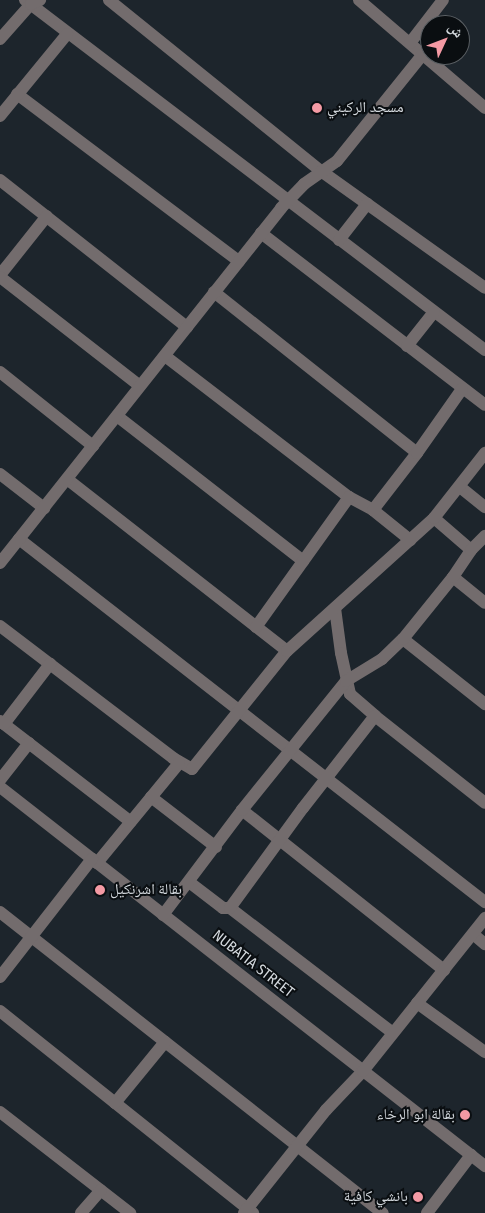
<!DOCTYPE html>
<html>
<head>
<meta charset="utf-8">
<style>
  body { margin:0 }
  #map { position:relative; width:485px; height:1213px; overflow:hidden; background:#1d252c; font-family:"Fira Sans Condensed","Noto Naskh Arabic",sans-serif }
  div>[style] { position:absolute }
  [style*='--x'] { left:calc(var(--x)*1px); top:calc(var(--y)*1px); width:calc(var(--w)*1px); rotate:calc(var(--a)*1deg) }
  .minor>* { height:12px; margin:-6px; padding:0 6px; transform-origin:6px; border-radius:6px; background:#736c6d }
  .dots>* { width:14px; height:14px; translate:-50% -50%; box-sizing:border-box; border:2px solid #0a0e11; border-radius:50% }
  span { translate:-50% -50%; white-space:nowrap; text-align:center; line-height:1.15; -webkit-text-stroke:4px #0a0e11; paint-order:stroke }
  .poi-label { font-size:15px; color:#d3d8dd }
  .left { translate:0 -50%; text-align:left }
  .right { translate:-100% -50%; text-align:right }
  .street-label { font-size:15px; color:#d3d8dd }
  .north { position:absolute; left:420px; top:15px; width:50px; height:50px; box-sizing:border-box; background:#0a0e11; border:1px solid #5a5f63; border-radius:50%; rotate:47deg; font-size:14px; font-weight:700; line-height:20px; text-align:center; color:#d3d8dd }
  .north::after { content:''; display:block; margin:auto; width:18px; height:22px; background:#f49aa4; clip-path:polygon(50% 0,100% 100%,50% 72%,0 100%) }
</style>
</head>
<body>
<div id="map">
  <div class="minor">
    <i style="--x:25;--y:0;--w:578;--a:37.27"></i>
    <i style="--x:109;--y:0;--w:272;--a:38.9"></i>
    <i style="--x:321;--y:171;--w:201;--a:35.5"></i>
    <i style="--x:359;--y:0;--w:166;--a:40.6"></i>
    <i style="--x:0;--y:39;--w:47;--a:-48.5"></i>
    <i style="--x:31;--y:4;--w:10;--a:-24"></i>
    <i style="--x:410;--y:43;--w:54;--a:-52.5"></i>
    <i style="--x:17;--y:94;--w:278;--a:37"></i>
    <i style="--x:0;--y:116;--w:106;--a:-50.7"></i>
    <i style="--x:0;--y:180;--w:238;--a:38.2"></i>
    <i style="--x:261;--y:233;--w:282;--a:37.5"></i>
    <i style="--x:339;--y:240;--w:46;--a:-52.1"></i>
    <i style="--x:0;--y:275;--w:75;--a:-51.5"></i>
    <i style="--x:0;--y:277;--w:177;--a:37.9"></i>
    <i style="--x:214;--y:292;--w:259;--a:38.4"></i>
    <i style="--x:407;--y:346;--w:43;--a:-51.5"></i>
    <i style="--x:165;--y:356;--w:232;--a:37.5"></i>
    <i style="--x:349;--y:497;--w:27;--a:28"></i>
    <i style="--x:373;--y:510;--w:48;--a:39"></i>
    <i style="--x:0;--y:372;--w:119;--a:38.5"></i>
    <i style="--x:117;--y:416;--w:236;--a:37.9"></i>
    <i style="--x:0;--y:474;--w:56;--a:37.7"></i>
    <i style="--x:67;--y:479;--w:279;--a:38"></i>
    <i style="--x:460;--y:487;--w:32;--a:39"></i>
    <i style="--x:373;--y:510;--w:72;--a:-52.3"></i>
    <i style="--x:417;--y:453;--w:78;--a:-54.9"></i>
    <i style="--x:434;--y:518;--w:49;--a:40.9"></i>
    <i style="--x:19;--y:539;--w:591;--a:37.92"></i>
    <i style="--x:0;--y:563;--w:453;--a:-51.6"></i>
    <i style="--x:281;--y:208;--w:33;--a:-46"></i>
    <i style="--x:304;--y:184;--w:40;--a:-34.9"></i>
    <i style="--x:337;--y:161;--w:137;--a:-51.2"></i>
    <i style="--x:453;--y:577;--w:41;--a:39.1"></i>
    <i style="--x:335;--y:608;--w:45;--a:82.4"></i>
    <i style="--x:341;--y:653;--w:42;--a:77.6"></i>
    <i style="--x:350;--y:694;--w:33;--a:41"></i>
    <i style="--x:375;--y:716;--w:140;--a:38.3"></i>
    <i style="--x:0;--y:626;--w:218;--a:37.3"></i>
    <i style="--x:173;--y:758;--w:22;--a:30"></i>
    <i style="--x:192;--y:769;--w:151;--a:-51.2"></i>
    <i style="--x:287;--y:651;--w:198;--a:-42.1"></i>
    <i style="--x:434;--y:518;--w:83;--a:-51.9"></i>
    <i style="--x:256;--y:627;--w:160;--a:-54.4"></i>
    <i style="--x:403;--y:639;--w:105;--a:38.4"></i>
    <i style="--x:0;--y:721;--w:165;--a:37.6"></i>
    <i style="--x:4;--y:724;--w:76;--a:-52.5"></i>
    <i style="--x:0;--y:780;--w:47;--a:-51.9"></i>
    <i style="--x:0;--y:787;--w:616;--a:38.01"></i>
    <i style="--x:151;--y:797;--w:82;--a:37.6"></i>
    <i style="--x:242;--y:810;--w:258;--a:38.4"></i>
    <i style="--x:97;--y:863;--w:129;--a:-50.6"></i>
    <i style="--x:189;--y:882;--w:43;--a:37.4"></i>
    <i style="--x:223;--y:908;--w:7;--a:0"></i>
    <i style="--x:230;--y:908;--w:205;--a:37.5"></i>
    <i style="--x:230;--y:908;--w:124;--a:-53.9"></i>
    <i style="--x:303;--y:808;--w:117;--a:-52"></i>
    <i style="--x:0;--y:912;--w:487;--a:38.2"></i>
    <i style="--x:163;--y:915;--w:131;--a:-53"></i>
    <i style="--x:242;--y:810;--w:166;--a:-51.1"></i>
    <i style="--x:346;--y:681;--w:42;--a:-31.4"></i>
    <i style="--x:382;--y:659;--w:29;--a:-44"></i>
    <i style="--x:403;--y:639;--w:80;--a:-51.1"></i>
    <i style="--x:453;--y:577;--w:32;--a:-56"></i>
    <i style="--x:471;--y:550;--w:20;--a:-45"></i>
    <i style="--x:473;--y:934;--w:16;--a:40"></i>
    <i style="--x:0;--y:977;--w:150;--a:-52.1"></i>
    <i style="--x:417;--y:1003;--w:84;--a:35.8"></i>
    <i style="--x:0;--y:1011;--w:324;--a:38.6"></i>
    <i style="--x:115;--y:1103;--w:79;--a:-50.7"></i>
    <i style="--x:0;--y:1112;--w:165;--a:37.8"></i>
    <i style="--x:81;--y:1213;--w:30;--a:-49"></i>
    <i style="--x:244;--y:1213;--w:132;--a:-51.5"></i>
    <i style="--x:326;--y:1110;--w:54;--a:-46.5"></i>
    <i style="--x:363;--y:1071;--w:196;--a:-51.4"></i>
    <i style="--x:427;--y:1213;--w:73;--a:-52.8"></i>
  </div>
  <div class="dots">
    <i style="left:317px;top:108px;background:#f49aa4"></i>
    <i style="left:100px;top:890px;background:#f49aa4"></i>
    <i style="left:465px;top:1115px;background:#f49aa4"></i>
    <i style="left:418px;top:1197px;background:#f49aa4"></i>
  </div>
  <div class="poi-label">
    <span class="left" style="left:327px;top:108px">مسجد الركيني</span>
    <span class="left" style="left:110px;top:890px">بقالة اشرنكيل</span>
    <span class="right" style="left:455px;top:1115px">بقالة ابو الرخاء</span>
    <span class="right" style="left:408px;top:1197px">بانشي كافية</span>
  </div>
  <div class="street-label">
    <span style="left:253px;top:964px;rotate:38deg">NUBATIA STREET</span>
  </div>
  <div class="north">ش</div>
</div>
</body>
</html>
